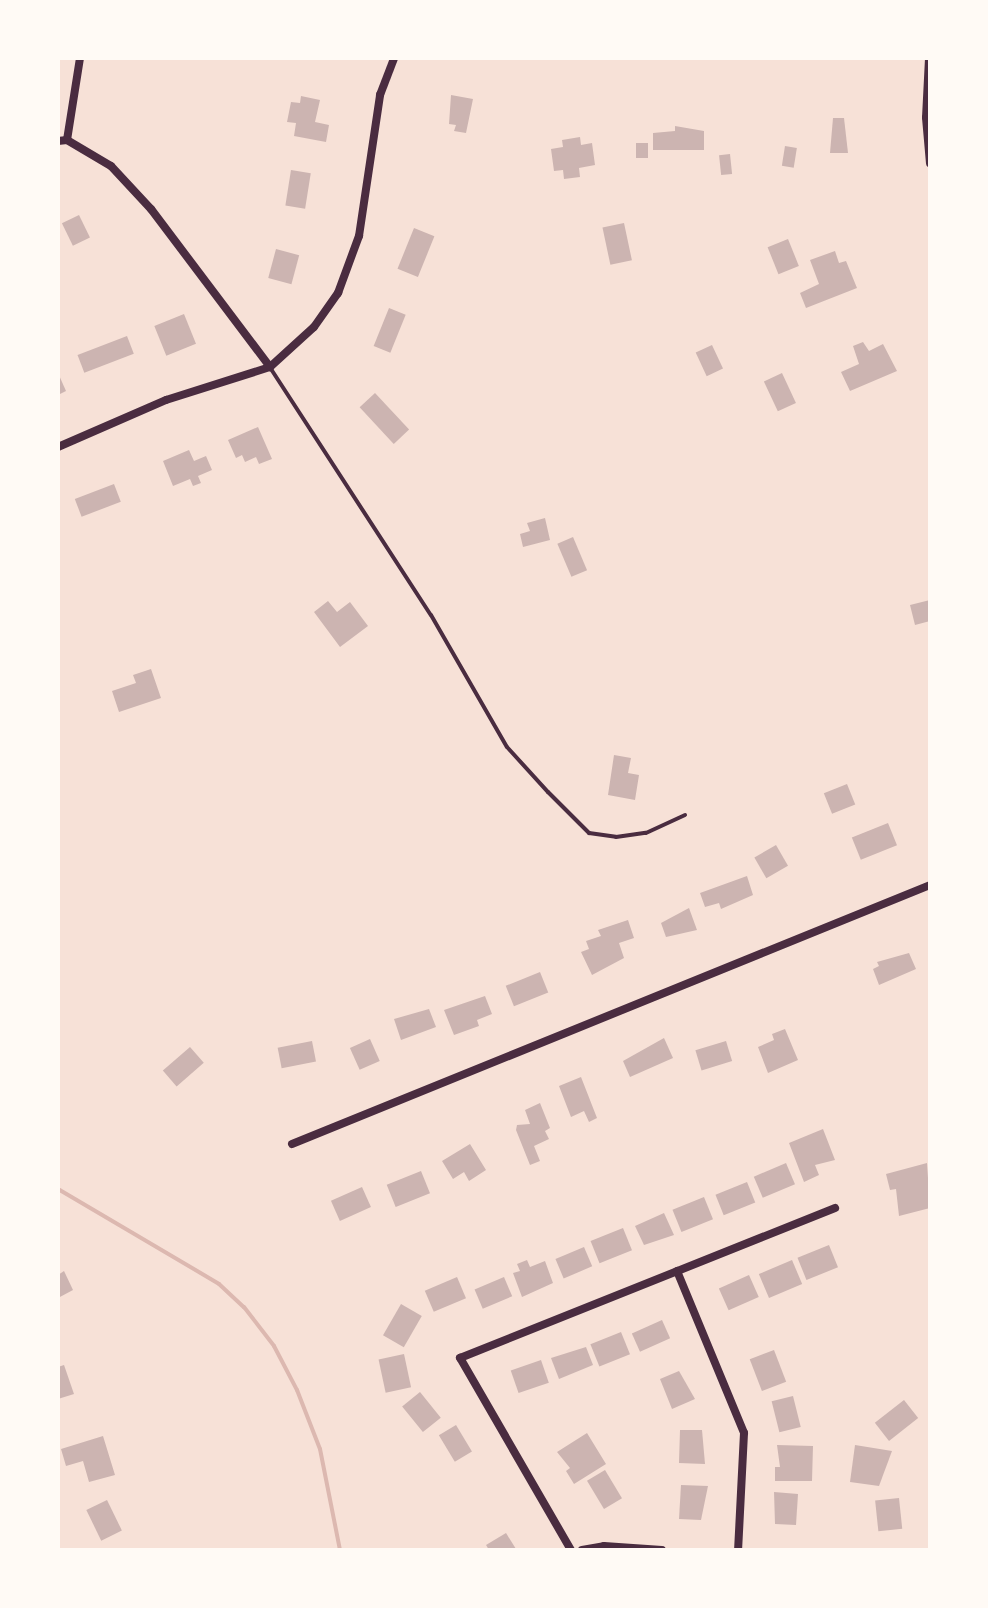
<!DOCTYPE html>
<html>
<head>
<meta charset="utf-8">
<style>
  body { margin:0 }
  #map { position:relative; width:988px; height:1608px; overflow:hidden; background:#f7e1d7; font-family:"IBM Plex Serif",serif }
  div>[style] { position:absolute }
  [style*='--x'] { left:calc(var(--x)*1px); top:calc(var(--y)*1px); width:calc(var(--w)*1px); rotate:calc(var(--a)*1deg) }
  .stream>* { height:4px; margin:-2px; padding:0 2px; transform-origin:2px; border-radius:2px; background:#dcb8b0 }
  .building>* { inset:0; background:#ccb4b1; transform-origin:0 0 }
  .service>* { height:4px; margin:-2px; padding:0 2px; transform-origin:2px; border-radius:2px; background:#4a2c40 }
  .minor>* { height:8px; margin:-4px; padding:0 4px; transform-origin:4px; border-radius:4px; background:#4a2c40 }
  .tertiary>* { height:9px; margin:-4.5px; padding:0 4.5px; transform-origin:4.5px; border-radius:4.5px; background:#4a2c40 }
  span { translate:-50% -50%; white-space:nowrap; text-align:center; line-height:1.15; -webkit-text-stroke:9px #fffaf5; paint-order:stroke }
  .frame { position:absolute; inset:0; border:60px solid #fffaf5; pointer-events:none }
</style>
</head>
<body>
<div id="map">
  <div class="stream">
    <i style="--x:58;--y:1189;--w:187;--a:30.5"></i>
    <i style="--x:219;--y:1284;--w:34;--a:43"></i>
    <i style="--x:244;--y:1307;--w:49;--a:52.4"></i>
    <i style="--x:274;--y:1346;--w:50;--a:62.4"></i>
    <i style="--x:297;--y:1390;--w:63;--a:68.7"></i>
    <i style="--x:320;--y:1449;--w:103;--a:78.8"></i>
  </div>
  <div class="building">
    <i style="clip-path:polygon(451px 95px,473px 99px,466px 133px,454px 131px,456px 125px,449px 124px)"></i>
    <i style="clip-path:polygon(301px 96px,320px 100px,315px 122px,329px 125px,326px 142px,294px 136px,296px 123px,287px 122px,291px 102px,300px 103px)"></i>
    <i style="clip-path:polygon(833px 118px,844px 118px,848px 153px,830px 153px)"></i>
    <i style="clip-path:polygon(675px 126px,704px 131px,704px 150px,653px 150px,653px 133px,675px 131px)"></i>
    <i style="clip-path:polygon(580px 137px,581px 145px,592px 143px,595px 165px,579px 168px,580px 177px,564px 179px,563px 170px,554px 171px,551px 149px,563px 147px,562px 140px)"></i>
    <i style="left:636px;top:143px;width:12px;height:15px"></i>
    <i style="left:785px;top:146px;width:12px;height:20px;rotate:9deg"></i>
    <i style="left:730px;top:154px;width:20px;height:11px;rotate:84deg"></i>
    <i style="left:291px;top:170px;width:20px;height:36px;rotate:9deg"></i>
    <i style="left:79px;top:215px;width:25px;height:19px;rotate:64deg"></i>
    <i style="left:624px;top:223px;width:38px;height:22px;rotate:78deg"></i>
    <i style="left:414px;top:228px;width:22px;height:44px;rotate:22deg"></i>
    <i style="left:788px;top:239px;width:29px;height:22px;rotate:68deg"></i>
    <i style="left:276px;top:249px;width:24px;height:30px;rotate:15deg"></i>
    <i style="clip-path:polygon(835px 251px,839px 263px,846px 261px,857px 288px,806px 308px,800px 293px,819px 284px,810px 260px)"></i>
    <i style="left:389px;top:308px;width:18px;height:41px;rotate:22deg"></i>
    <i style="left:184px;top:314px;width:32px;height:32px;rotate:68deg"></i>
    <i style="left:127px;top:336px;width:19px;height:53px;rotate:69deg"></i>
    <i style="clip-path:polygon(863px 342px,869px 351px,883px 344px,897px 371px,850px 391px,841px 372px,859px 364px,853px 346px)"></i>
    <i style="left:712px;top:345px;width:26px;height:18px;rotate:65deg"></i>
    <i style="clip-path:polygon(58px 373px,66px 391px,58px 395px)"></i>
    <i style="left:782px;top:373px;width:33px;height:20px;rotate:65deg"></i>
    <i style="left:375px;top:393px;width:50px;height:21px;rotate:47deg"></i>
    <i style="clip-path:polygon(258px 427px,272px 459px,259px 464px,256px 457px,245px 462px,242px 455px,236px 458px,228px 440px)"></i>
    <i style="clip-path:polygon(189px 450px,194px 461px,206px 456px,212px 470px,198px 476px,201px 483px,193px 486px,190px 479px,173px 486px,163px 461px)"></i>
    <i style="left:114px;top:484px;width:19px;height:42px;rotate:69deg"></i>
    <i style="clip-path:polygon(545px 518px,550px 540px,523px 547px,520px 534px,530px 531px,527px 523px)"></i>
    <i style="left:573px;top:537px;width:36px;height:17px;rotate:67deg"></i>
    <i style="clip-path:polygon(930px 600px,930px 621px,915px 625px,910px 605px)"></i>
    <i style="clip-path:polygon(328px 601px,337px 612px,350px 602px,368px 626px,340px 647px,314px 612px)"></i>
    <i style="clip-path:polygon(151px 669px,161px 698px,119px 712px,112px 691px,136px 683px,133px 675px)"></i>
    <i style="clip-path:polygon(614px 755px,631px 758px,628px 773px,639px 775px,635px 800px,608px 795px)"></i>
    <i style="left:847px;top:784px;width:22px;height:25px;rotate:68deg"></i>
    <i style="left:888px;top:823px;width:24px;height:39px;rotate:68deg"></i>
    <i style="left:776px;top:845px;width:24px;height:25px;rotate:60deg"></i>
    <i style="clip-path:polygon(747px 876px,753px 895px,721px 909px,719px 903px,705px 907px,700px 893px)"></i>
    <i style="clip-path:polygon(689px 908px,697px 930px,666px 937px,661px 923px)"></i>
    <i style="clip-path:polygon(628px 920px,634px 938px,619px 943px,624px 958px,592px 975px,581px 952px,589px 949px,586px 941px,601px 936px,598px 930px)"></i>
    <i style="clip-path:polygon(909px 953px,916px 969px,879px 985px,873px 969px,879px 966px,877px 962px)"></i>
    <i style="left:540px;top:972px;width:22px;height:37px;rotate:68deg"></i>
    <i style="clip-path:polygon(485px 996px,492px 1014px,477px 1020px,479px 1026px,454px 1035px,444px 1010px)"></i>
    <i style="clip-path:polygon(429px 1009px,436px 1027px,401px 1040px,394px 1019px)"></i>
    <i style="clip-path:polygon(785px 1029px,798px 1060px,768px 1073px,758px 1047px,774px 1040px,772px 1034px)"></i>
    <i style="clip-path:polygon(664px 1038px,673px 1058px,630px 1077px,623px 1061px)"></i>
    <i style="left:370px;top:1039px;width:24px;height:22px;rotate:66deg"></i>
    <i style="left:312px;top:1041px;width:21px;height:35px;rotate:79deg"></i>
    <i style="left:726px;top:1041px;width:21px;height:32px;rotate:73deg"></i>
    <i style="left:190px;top:1047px;width:21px;height:36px;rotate:49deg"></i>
    <i style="clip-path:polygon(581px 1077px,597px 1118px,589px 1122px,584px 1111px,571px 1117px,559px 1086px)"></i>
    <i style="clip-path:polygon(540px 1103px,550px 1128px,545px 1131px,549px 1139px,534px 1146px,540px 1161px,530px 1165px,516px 1130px,517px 1125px,530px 1124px,525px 1110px)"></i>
    <i style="clip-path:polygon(823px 1129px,835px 1160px,815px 1165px,819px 1175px,804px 1182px,789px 1143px)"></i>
    <i style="clip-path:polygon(470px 1144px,486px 1170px,469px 1181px,464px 1172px,453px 1179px,442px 1161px)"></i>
    <i style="left:786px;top:1163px;width:23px;height:35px;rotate:67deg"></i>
    <i style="clip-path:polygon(927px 1163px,930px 1208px,899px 1216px,896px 1189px,890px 1190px,886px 1174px)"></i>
    <i style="left:421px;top:1171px;width:24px;height:37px;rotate:68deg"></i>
    <i style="left:747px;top:1182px;width:22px;height:34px;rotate:68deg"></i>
    <i style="left:362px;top:1187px;width:22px;height:34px;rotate:66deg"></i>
    <i style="left:704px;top:1197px;width:24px;height:34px;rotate:68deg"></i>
    <i style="clip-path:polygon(664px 1213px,674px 1235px,644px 1245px,635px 1226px)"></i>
    <i style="left:623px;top:1228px;width:24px;height:35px;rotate:68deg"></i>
    <i style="left:829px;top:1245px;width:24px;height:34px;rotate:68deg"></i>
    <i style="left:584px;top:1247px;width:21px;height:31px;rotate:67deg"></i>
    <i style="clip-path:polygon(527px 1260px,530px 1267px,545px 1261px,553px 1283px,522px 1297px,513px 1273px,520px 1271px,517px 1264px)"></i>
    <i style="left:792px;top:1260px;width:26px;height:36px;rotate:67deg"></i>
    <i style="clip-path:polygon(64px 1271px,73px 1290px,58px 1298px,58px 1275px)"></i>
    <i style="left:749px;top:1275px;width:24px;height:33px;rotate:66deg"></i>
    <i style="left:457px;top:1277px;width:23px;height:35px;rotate:67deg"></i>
    <i style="left:504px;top:1277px;width:21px;height:32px;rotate:67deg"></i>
    <i style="left:401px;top:1304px;width:24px;height:36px;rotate:30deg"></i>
    <i style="left:662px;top:1320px;width:20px;height:33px;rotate:66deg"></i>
    <i style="left:621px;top:1332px;width:24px;height:33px;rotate:68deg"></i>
    <i style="clip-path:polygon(586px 1347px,593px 1365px,559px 1379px,551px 1358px)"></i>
    <i style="left:774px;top:1350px;width:34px;height:26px;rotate:69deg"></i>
    <i style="left:404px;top:1354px;width:34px;height:26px;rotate:78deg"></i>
    <i style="left:541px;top:1360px;width:24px;height:32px;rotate:71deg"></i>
    <i style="clip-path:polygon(64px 1365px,74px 1394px,58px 1399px,58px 1367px)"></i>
    <i style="clip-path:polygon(679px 1371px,695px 1399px,672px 1409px,660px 1379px)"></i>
    <i style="left:420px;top:1392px;width:33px;height:23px;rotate:51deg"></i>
    <i style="left:793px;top:1396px;width:32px;height:22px;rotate:76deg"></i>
    <i style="left:904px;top:1400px;width:23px;height:37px;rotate:52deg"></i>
    <i style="left:456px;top:1425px;width:31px;height:20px;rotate:59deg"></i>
    <i style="clip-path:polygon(680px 1430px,702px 1430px,705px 1464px,679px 1463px)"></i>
    <i style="clip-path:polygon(587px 1433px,606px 1464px,574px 1484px,566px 1471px,570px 1468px,557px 1452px)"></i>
    <i style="clip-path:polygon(103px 1436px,115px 1475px,89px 1482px,83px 1461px,66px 1466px,61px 1449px)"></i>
    <i style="clip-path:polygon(777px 1445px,813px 1446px,812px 1481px,775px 1481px,775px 1467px,780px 1467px)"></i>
    <i style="clip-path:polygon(855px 1445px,892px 1451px,879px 1486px,850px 1482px)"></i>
    <i style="left:605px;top:1470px;width:33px;height:21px;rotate:59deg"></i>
    <i style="clip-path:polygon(681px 1485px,708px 1486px,701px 1520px,679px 1519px)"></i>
    <i style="clip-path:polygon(774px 1492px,798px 1494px,796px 1525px,775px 1524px)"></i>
    <i style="left:899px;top:1498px;width:31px;height:24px;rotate:84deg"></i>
    <i style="left:107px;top:1500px;width:34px;height:23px;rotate:64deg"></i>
    <i style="clip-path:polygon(506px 1533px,516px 1549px,489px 1550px,486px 1545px)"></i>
  </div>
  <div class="service">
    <i style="--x:271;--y:369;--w:293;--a:57"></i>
    <i style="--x:431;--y:615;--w:152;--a:60.1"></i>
    <i style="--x:507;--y:747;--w:61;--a:47.7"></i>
    <i style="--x:548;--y:792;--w:58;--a:45"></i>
    <i style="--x:589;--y:833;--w:27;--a:8"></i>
    <i style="--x:616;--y:837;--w:30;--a:-8"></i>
    <i style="--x:646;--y:833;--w:43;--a:-24.8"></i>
  </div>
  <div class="minor">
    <i style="--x:67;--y:140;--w:83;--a:-81"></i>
    <i style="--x:58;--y:141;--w:9;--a:-6"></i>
    <i style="--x:67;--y:140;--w:51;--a:30.6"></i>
    <i style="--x:111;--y:166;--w:59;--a:47.1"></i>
    <i style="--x:151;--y:209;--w:198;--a:53"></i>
    <i style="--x:58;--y:447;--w:118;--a:-23.5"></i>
    <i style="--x:166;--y:400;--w:109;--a:-17.6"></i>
    <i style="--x:270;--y:367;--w:59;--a:-42.3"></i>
    <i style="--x:314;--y:327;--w:42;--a:-54.8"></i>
    <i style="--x:338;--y:293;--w:61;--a:-69.8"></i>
    <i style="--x:359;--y:236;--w:143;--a:-81.5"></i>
    <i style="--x:380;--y:95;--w:40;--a:-69"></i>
    <i style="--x:292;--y:1144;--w:689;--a:-22.09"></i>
    <i style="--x:677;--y:1271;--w:175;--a:67.5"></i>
    <i style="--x:744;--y:1433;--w:117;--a:92.9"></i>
    <i style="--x:571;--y:1550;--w:222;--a:-120"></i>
    <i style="--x:460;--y:1358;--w:404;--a:-21.8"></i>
    <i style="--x:582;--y:1550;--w:22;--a:-10"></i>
    <i style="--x:604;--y:1546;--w:58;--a:3.9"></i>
  </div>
  <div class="tertiary">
    <i style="--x:929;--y:58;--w:59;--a:92.9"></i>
    <i style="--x:926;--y:117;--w:46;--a:85"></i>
  </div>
  <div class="frame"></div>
</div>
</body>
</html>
